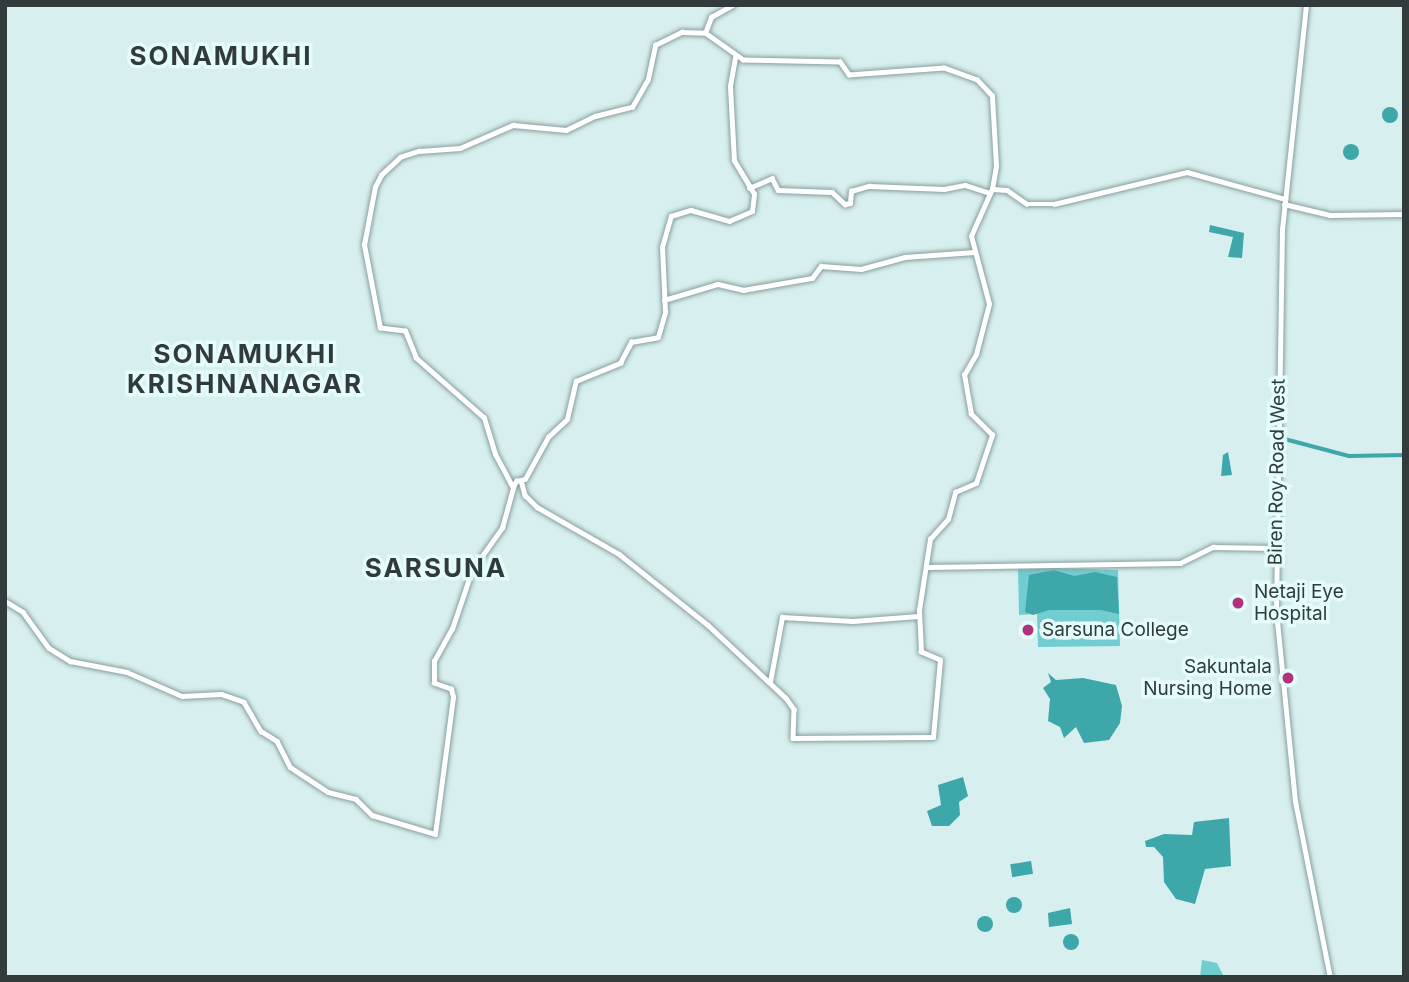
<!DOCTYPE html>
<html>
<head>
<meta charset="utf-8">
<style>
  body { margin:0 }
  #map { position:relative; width:1409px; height:982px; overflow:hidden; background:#d7efef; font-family:Inter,sans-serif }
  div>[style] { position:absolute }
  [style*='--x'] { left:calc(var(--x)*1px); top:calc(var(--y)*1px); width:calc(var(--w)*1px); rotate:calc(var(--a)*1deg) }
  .green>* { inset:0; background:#72cdd0 }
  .water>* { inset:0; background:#3da7aa; transform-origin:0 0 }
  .round { border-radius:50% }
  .canal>* { height:3.5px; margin:-1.75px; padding:0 1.75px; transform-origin:1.75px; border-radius:1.75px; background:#3da7aa }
  .roads { filter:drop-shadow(0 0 2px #899f9f) drop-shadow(0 0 2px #899f9f) }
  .tertiary>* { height:4.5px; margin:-2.25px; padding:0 2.25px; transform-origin:2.25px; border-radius:2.25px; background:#fff }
  .secondary>* { height:5px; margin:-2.5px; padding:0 2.5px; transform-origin:2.5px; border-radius:2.5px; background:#fff }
  .dots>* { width:19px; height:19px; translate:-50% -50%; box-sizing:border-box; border:4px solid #e4fcfc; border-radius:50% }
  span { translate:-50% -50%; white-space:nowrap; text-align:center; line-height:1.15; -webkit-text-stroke:7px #e4fcfc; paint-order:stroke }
  .street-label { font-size:19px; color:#313b3b }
  .poi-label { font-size:19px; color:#313b3b }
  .left { translate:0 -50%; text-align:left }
  .right { translate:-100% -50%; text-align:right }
  .district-label { font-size:26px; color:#313b3b; font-weight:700; letter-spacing:2px }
  .frame { position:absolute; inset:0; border:7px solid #313b3b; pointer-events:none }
</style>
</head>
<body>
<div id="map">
  <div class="green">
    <i style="clip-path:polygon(1018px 567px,1118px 570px,1120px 646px,1038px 647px,1037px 614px,1019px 615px)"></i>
    <i style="clip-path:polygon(1202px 960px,1217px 963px,1224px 977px,1200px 977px)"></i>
  </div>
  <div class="water">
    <i class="round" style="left:1382px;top:107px;width:16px;height:16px"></i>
    <i class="round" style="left:1343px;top:144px;width:16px;height:16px"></i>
    <i style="clip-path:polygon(1210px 225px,1244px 233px,1242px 258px,1228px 257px,1233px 237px,1209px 232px)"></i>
    <i style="clip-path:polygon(1228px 452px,1232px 475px,1221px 476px,1223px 455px)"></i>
    <i style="clip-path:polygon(1054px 570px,1074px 576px,1095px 572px,1117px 577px,1119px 614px,1101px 610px,1049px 610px,1033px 615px,1025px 612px,1029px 575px)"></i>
    <i style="clip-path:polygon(1048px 673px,1056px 680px,1083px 678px,1116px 685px,1122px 706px,1120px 723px,1109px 740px,1084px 743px,1076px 727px,1064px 738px,1060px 727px,1048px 721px,1050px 699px,1043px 688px,1051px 682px)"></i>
    <i style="clip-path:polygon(963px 777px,968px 796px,959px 802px,960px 815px,949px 826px,932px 826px,927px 811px,941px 805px,938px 785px)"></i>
    <i style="clip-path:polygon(1229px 818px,1231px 866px,1205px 869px,1195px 904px,1176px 899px,1164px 882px,1163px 857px,1154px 847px,1146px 847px,1145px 841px,1164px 834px,1192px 835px,1194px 822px)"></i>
    <i style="left:1031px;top:861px;width:13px;height:21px;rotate:81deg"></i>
    <i class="round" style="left:1006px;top:897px;width:16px;height:16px"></i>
    <i style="clip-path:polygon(1070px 908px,1072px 924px,1049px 927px,1048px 913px)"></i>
    <i class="round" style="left:977px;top:916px;width:16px;height:16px"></i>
    <i class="round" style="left:1063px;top:934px;width:16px;height:16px"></i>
  </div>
  <div class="canal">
    <i style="--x:1281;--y:438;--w:70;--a:14.8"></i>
    <i style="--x:1349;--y:456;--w:55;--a:-1"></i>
  </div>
  <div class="roads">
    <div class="tertiary">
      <i style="--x:749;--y:188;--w:25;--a:-23"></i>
      <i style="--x:772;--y:178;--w:13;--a:63"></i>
      <i style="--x:778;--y:190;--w:54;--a:2.1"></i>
      <i style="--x:832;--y:192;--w:18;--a:43"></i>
      <i style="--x:845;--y:204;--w:5;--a:-11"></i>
      <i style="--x:850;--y:203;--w:12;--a:-85"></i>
      <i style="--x:851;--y:191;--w:19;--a:-16"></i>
      <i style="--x:869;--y:186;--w:75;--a:2.3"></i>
      <i style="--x:944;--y:189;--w:21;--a:-11"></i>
      <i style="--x:965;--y:185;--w:26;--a:18"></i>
      <i style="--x:992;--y:189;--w:15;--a:4"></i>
      <i style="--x:1007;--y:190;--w:24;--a:35"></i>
      <i style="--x:1027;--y:204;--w:27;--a:0"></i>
      <i style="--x:1054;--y:204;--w:137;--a:-13.5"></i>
      <i style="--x:1187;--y:172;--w:102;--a:15.4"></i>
      <i style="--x:1284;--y:204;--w:47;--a:13.4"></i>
      <i style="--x:1330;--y:215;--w:74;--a:-0.8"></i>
      <i style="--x:664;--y:300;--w:56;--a:-16.5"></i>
      <i style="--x:718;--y:284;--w:26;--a:13"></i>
      <i style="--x:743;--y:290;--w:70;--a:-9.9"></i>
      <i style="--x:812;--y:278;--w:15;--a:-53"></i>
      <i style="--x:821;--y:266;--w:40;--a:4.3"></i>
      <i style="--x:861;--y:269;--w:46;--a:-15.3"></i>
      <i style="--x:905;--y:257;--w:69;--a:-4.1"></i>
      <i style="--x:521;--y:480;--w:16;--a:75"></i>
      <i style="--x:525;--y:495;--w:17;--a:45"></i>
      <i style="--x:537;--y:507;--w:95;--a:29.8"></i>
      <i style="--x:619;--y:554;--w:114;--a:38.6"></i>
      <i style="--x:708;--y:625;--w:107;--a:43.1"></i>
      <i style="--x:786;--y:698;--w:14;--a:54"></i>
      <i style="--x:794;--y:709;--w:29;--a:92"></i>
      <i style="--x:793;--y:738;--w:140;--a:-0.4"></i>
      <i style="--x:933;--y:737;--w:77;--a:-84.8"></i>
      <i style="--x:940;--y:660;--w:21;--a:-157"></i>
      <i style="--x:921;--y:652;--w:42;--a:-92.7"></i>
      <i style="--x:919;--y:610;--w:72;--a:-81.2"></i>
      <i style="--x:930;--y:539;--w:27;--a:-48"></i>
      <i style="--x:948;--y:519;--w:28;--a:-75"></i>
      <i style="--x:955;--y:492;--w:23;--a:-23"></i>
      <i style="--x:976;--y:483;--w:51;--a:-71.6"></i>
      <i style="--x:992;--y:435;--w:30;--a:-135"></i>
      <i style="--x:971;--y:414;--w:40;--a:-100"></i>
      <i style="--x:964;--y:375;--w:24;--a:-60"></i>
      <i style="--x:976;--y:354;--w:52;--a:-75.4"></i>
      <i style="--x:989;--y:304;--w:70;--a:-104.8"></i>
      <i style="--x:971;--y:236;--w:51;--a:-65.9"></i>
      <i style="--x:992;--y:189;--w:23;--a:-80"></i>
      <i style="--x:996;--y:166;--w:70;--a:-93.3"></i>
      <i style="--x:992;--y:96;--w:22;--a:-133"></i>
      <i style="--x:977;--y:80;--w:35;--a:-160"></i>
      <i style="--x:944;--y:68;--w:95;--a:175.8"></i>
      <i style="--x:849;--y:75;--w:16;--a:-125"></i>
      <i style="--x:840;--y:62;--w:97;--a:-178.8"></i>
      <i style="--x:743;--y:60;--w:47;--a:-144.6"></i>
      <i style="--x:513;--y:487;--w:7;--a:-63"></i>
      <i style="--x:516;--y:481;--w:9;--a:-13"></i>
      <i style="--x:525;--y:479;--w:48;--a:-61.3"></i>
      <i style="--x:548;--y:437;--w:26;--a:-43"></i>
      <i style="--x:567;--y:419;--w:39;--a:-77"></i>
      <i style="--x:576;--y:381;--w:48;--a:-22.2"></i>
      <i style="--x:620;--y:363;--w:24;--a:-62"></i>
      <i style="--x:631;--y:342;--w:27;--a:-10"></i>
      <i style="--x:658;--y:337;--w:26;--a:-74"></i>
      <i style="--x:665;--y:312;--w:65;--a:-92.6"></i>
      <i style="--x:662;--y:247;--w:32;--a:-74"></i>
      <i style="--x:671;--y:216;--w:21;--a:-17"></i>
      <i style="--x:691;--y:210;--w:40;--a:16"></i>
      <i style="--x:729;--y:221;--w:25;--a:-23"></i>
      <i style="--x:752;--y:211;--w:17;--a:-83"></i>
      <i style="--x:754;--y:194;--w:39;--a:-121"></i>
      <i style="--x:734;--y:161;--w:75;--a:-93.1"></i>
      <i style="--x:730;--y:86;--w:29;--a:-80"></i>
      <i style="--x:928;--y:567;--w:252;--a:-0.9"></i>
      <i style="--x:1180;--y:563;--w:37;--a:-26"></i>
      <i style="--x:1213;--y:547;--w:62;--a:0.9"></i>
      <i style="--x:5;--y:601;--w:21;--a:31"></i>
      <i style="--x:23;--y:612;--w:44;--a:54.2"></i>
      <i style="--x:49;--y:648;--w:25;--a:32"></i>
      <i style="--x:70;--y:661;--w:58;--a:10.9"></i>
      <i style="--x:127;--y:672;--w:60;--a:23.6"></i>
      <i style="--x:182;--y:696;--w:39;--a:-3"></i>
      <i style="--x:221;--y:694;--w:24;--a:19"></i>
      <i style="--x:244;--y:702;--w:34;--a:60"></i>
      <i style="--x:261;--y:731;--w:19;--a:32"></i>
      <i style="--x:277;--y:741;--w:29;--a:63"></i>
      <i style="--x:290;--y:767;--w:45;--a:33.3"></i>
      <i style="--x:328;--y:792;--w:29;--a:14"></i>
      <i style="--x:356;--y:799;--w:23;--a:45"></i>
      <i style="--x:372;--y:815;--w:66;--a:16.8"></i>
      <i style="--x:435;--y:834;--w:138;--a:-82.5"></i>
      <i style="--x:453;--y:697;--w:8;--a:-104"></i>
      <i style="--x:451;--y:689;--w:18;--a:-161"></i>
      <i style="--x:434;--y:683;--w:22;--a:-90"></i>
      <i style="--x:434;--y:661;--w:37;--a:-61"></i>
      <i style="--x:452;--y:629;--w:62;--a:-71.3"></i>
      <i style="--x:472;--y:570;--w:52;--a:-54.5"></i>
      <i style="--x:502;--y:528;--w:41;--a:-74.6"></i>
      <i style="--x:513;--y:488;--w:38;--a:-118"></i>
      <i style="--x:495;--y:454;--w:38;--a:-107"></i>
      <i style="--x:484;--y:418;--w:91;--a:-138.6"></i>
      <i style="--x:416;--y:358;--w:29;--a:-112"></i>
      <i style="--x:405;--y:331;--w:25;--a:-173"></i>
      <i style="--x:380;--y:328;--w:85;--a:-100.9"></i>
      <i style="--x:364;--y:245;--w:59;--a:-79.3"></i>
      <i style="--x:375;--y:187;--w:13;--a:-63"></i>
      <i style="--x:381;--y:175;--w:26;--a:-43"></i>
      <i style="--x:400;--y:157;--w:20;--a:-18"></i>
      <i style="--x:419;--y:151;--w:41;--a:-4.2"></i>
      <i style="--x:460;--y:148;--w:58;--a:-23.5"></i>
      <i style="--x:513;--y:125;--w:53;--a:5.4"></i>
      <i style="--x:566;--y:130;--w:32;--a:-26"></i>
      <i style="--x:595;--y:116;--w:38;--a:-14"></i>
      <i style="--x:632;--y:107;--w:32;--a:-60"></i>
      <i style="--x:648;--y:79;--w:35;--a:-78"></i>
      <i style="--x:655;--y:45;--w:30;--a:-26"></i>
      <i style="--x:682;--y:32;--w:23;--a:2"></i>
      <i style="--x:705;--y:33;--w:17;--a:-69"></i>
      <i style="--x:711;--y:17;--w:25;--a:-29"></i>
      <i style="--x:770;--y:682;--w:66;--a:-79.5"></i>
      <i style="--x:782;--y:617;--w:70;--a:3.3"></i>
      <i style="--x:852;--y:621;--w:67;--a:-4.3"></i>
    </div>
    <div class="secondary">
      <i style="--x:1306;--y:5;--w:224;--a:96.1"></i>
      <i style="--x:1282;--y:228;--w:383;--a:90.9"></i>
      <i style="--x:1276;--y:611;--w:191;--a:84.3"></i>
      <i style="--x:1295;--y:801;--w:179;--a:78.8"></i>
    </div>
  </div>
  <div class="dots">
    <i style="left:1238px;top:603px;background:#b1317d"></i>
    <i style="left:1028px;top:630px;background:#b1317d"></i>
    <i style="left:1288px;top:678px;background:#b1317d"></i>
  </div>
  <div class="street-label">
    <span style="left:1277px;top:472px;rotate:-89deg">Biren Roy Road West</span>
  </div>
  <div class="poi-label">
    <span class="left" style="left:1254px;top:603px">Netaji Eye<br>Hospital</span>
    <span class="left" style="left:1042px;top:630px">Sarsuna College</span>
    <span class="right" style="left:1272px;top:678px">Sakuntala<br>Nursing Home</span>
  </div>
  <div class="district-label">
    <span style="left:221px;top:56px">SONAMUKHI</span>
    <span style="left:245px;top:369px">SONAMUKHI<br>KRISHNANAGAR</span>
    <span style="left:436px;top:568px">SARSUNA</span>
  </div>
  <div class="frame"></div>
</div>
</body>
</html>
